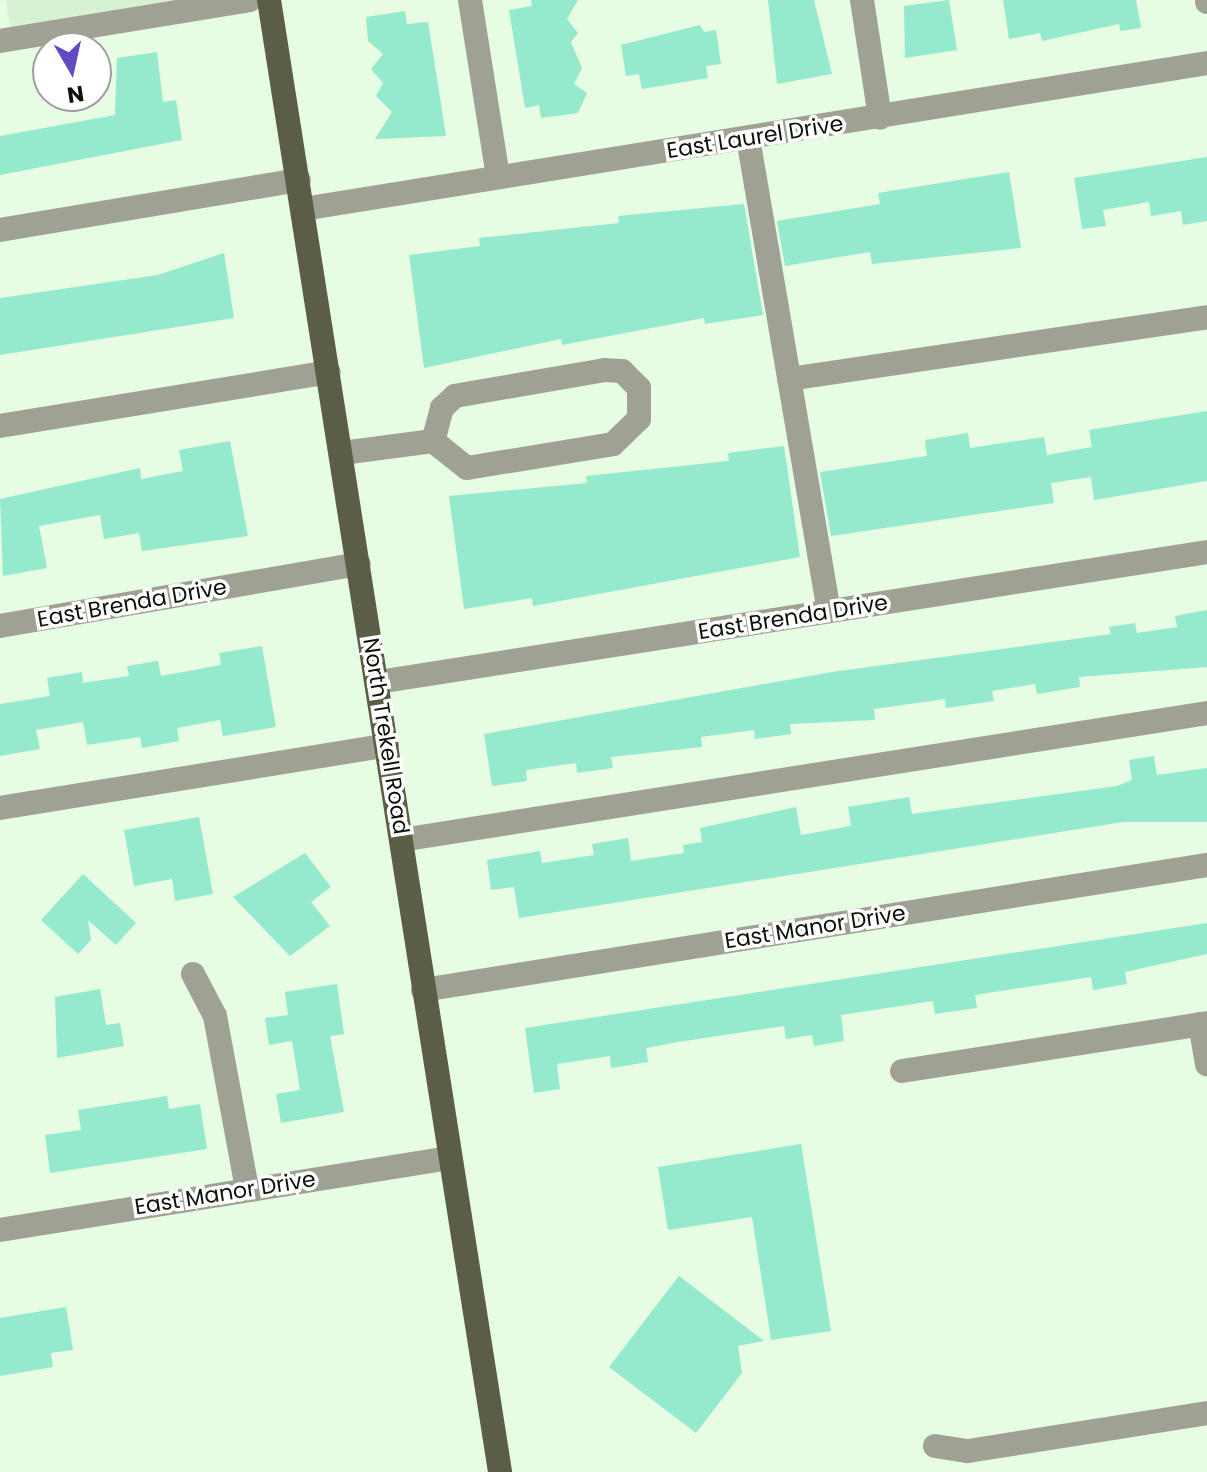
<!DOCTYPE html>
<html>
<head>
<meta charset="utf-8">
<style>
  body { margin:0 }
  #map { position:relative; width:1207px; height:1472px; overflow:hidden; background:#e6fce3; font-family:Poppins,sans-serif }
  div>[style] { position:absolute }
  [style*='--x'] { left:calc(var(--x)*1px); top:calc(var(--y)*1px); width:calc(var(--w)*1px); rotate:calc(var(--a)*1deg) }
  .built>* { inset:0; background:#d7f2d3 }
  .building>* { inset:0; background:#95e9cd }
  .minor>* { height:24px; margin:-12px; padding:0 12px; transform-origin:12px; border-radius:12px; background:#a0a195 }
  .major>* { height:24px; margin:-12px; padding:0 12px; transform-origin:12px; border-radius:12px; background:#5b5d47 }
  span { translate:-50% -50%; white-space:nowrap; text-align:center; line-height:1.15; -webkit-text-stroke:7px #fff; paint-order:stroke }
  .street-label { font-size:22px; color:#0b120a }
  .north { position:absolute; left:32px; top:32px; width:80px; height:80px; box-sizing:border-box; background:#fff; border:2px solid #9da09d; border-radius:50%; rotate:171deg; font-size:22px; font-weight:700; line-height:32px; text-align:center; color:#0b120a }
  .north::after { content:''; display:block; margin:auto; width:28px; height:36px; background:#614ac3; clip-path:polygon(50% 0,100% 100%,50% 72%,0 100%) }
</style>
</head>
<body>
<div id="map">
  <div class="built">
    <i style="clip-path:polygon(6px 0,208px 0,11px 32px)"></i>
  </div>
  <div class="building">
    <i style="clip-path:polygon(531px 0,578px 0,567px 19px,578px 33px,571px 42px,582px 68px,574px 84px,587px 93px,578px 113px,541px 118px,539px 105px,525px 108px,509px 10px,532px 6px)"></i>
    <i style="clip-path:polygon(768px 0,814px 0,832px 74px,777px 84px)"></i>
    <i style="clip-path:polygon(949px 0,957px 50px,905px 58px,904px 6px)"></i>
    <i style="clip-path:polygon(1003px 0,1136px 0,1141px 28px,1120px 31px,1119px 24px,1042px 41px,1040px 33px,1009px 39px)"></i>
    <i style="clip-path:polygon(405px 11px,407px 24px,428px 22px,446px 136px,375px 139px,392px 112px,376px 96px,383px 83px,371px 69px,383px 54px,368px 41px,366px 17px)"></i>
    <i style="clip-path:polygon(700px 25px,704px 32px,716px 30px,721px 64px,706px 66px,708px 78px,642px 89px,639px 74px,626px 76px,621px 45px)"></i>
    <i style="clip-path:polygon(157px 52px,163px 102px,176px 100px,182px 140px,0 175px,0 136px,115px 115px,117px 58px)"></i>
    <i style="clip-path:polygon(1207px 157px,1207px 221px,1183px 225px,1181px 211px,1151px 216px,1149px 202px,1103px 210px,1106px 226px,1082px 229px,1074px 178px)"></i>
    <i style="clip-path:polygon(1009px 172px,1021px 248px,872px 264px,870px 252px,785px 266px,777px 221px,880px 204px,878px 193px)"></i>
    <i style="clip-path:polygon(744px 204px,763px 315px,705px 324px,704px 318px,562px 345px,561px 339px,424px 368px,409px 255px,480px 246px,479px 238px,619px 223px,618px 216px)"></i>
    <i style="clip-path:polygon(224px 253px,234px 318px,0 355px,0 298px,158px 275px)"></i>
    <i style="clip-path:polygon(1207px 411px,1207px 481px,1094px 500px,1091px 477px,1051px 483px,1054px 503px,831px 536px,820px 472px,927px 456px,925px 440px,968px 433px,970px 448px,1044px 437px,1047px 455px,1092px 447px,1089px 430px)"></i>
    <i style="clip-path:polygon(230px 441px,248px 536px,142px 551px,139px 533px,104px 539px,100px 515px,39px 526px,47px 568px,3px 576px,0 499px,140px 468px,141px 479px,183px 471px,179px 450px)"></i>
    <i style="clip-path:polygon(784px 446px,800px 557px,533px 606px,532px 598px,464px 609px,449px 496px,587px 483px,586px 476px,729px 461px,728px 453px)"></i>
    <i style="clip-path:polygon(1207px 610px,1207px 667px,1079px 677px,1080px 687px,1037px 694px,1035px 684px,992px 691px,994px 701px,946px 708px,945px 699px,874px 709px,875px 720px,790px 724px,791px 734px,755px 739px,754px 730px,701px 737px,702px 747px,611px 757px,613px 768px,577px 773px,576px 763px,526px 770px,527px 781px,492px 786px,484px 734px,832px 672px,1111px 634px,1109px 627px,1135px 623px,1137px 633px,1177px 627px,1175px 616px)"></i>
    <i style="clip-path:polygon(262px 646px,276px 727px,223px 736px,220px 720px,177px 728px,179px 741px,142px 748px,140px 737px,87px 745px,83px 722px,36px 730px,40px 749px,0 756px,0 704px,50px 696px,47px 678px,82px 672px,83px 683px,129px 676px,127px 666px,158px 661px,161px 676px,221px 665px,219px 653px)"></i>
    <i style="clip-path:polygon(1154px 756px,1157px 775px,1207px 768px,1207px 822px,1123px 822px,519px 918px,514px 887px,491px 890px,487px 860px,540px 851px,542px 863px,594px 855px,592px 844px,628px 838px,631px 861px,684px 853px,683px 845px,702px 842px,700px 828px,796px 807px,801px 835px,851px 826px,848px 807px,909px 797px,912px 814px,1117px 786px,1132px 780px,1129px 760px)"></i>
    <i style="clip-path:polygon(199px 817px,213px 894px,175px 901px,172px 879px,134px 886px,124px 830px)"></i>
    <i style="clip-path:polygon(305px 853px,331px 887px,311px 902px,330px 926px,290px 956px,233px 897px)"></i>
    <i style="clip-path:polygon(83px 874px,136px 923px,116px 945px,88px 920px,91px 940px,78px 954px,41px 920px)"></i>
    <i style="clip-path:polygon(1207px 923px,1207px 954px,1125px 972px,1127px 984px,1093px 990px,1091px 977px,975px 995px,977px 1008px,935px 1014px,933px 1001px,841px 1015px,844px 1041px,814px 1046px,812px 1035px,786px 1039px,784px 1026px,678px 1042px,646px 1048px,648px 1062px,611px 1068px,610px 1056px,557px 1064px,560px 1089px,534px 1093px,525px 1028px)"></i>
    <i style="clip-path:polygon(337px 984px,344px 1034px,330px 1036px,344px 1112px,281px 1123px,276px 1094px,300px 1090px,292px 1041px,269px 1045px,265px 1018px,288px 1015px,285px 992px)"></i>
    <i style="clip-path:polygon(100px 989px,106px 1025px,120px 1023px,124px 1046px,57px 1058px,55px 997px)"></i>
    <i style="clip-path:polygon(167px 1096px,169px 1109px,200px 1104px,207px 1149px,50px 1173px,45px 1135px,81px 1130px,78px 1110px)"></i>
    <i style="clip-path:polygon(801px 1144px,831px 1331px,771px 1340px,752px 1217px,668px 1230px,658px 1167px)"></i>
    <i style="clip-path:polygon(679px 1276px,764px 1341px,738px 1346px,742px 1373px,696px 1433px,609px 1367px)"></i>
    <i style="clip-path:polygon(66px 1307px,73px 1350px,51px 1353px,53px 1367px,0 1376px,0 1318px)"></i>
  </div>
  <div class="minor">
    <i style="--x:470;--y:0;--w:179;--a:81"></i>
    <i style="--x:862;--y:0;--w:119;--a:81.3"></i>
    <i style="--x:1207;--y:0;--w:2;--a:90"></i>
    <i style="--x:0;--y:41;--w:253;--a:-9.3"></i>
    <i style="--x:748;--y:138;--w:480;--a:80.3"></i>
    <i style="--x:303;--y:209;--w:916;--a:-9.17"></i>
    <i style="--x:0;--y:230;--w:303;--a:-9.5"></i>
    <i style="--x:789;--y:379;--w:423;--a:-8.4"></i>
    <i style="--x:0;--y:426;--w:333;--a:-9.3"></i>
    <i style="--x:342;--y:453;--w:92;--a:-7.5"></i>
    <i style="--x:433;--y:441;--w:43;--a:38.5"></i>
    <i style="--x:467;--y:468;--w:148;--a:-9.3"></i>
    <i style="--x:613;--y:444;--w:36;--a:-44"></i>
    <i style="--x:639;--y:419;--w:31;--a:-90"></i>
    <i style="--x:639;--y:388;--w:24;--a:-135"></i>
    <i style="--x:622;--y:371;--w:17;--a:-177"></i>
    <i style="--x:605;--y:370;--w:152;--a:170.2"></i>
    <i style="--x:455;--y:396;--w:18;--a:137"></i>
    <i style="--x:442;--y:408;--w:34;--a:105"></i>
    <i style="--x:0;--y:626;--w:364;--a:-9.8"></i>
    <i style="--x:378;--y:682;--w:839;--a:-8.91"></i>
    <i style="--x:0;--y:808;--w:392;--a:-9.2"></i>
    <i style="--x:401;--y:840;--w:816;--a:-8.95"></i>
    <i style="--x:193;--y:974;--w:47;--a:62.4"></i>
    <i style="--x:215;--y:1016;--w:176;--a:79.5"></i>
    <i style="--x:423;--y:990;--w:794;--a:-9.06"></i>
    <i style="--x:1200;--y:1024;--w:41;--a:80.1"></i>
    <i style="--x:902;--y:1071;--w:309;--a:-8.9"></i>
    <i style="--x:0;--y:1230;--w:456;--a:-9.1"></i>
    <i style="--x:935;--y:1446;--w:33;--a:9"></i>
    <i style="--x:968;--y:1451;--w:242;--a:-9"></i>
  </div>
  <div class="major">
    <i style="--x:269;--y:0;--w:1490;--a:81.08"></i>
  </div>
  <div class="street-label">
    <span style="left:755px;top:137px;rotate:-9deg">East Laurel Drive</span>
    <span style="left:132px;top:603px;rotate:-10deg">East Brenda Drive</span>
    <span style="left:793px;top:617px;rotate:-9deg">East Brenda Drive</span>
    <span style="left:386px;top:736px;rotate:81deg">North Trekell Road</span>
    <span style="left:815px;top:927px;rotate:-9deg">East Manor Drive</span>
    <span style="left:225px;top:1193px;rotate:-9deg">East Manor Drive</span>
  </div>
  <div class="north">N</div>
</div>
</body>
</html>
